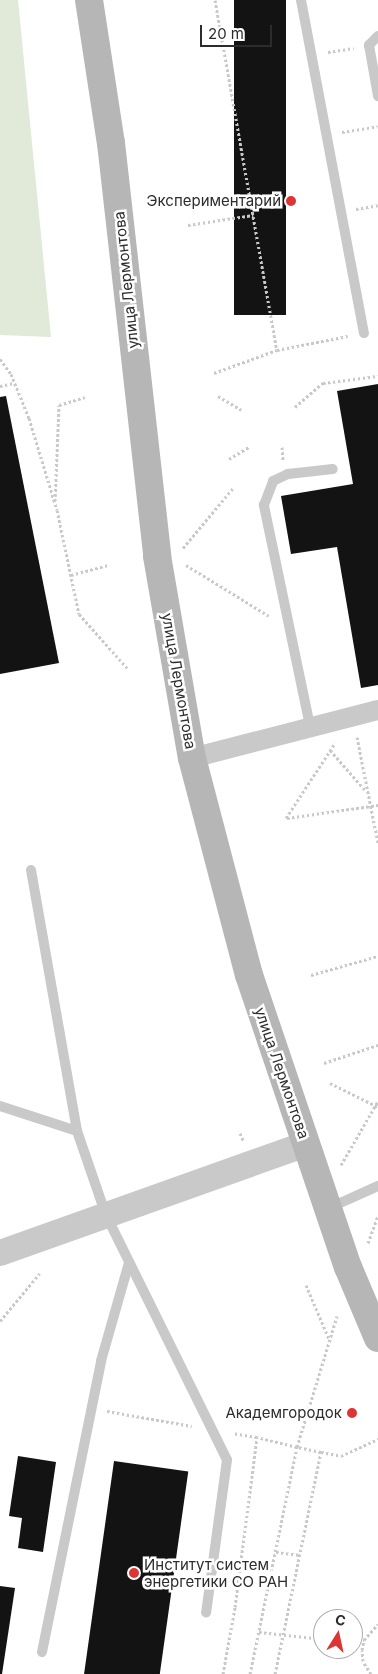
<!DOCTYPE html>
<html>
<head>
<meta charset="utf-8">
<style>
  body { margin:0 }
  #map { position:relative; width:378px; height:1674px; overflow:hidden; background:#fff; font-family:Inter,sans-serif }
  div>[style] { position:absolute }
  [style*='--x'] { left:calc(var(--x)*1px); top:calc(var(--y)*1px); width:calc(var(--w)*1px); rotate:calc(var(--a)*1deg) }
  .green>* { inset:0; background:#e1e9d9 }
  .building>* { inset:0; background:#131313; transform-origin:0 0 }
  .path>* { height:3px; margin-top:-1.5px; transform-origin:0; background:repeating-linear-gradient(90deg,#c9c9c9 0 2.5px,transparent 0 5px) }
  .service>* { height:10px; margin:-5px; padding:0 5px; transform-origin:5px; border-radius:5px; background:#c9c9c9 }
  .minor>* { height:20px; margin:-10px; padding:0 10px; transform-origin:10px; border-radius:10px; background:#c9c9c9 }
  .tertiary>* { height:26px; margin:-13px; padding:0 13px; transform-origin:13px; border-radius:13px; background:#c9c9c9 }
  .secondary>* { height:28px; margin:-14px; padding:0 14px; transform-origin:14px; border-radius:14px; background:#b6b6b6 }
  .dots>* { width:14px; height:14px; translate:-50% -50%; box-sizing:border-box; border:2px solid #fff; border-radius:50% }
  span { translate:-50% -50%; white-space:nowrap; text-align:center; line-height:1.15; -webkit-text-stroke:5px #fff; paint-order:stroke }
  .poi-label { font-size:15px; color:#2c2c2c }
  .right { translate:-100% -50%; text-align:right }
  .left { translate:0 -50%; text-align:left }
  .street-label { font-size:15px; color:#2c2c2c }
  .north { position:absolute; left:313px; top:1609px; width:50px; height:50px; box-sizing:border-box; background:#fff; border:1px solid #ababab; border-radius:50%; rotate:10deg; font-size:14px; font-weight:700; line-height:20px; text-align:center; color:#2c2c2c }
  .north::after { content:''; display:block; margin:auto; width:18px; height:22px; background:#dd3434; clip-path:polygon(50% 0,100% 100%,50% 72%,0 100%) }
  .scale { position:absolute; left:200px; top:25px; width:72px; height:22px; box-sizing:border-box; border:2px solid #2c2c2c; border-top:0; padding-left:6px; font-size:15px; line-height:18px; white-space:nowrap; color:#2c2c2c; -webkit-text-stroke:4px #fff; paint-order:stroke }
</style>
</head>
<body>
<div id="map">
  <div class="green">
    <i style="clip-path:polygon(0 0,18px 0,51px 337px,0 335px)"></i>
  </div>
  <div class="building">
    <i style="left:234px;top:0;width:52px;height:315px"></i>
    <i style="clip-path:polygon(378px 384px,378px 685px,361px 688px,337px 547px,291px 554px,281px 496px,353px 484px,337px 391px)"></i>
    <i style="clip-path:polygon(6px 396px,59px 663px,0 674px,0 397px)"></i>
    <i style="clip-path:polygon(18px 1456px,56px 1462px,43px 1552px,18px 1548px,22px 1518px,9px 1516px)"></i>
    <i style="left:114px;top:1461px;width:75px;height:216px;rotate:8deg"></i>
    <i style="clip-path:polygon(0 1586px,15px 1588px,2px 1674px,0 1674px)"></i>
  </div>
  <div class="path">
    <i style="--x:215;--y:0;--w:355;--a:80"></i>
    <i style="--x:328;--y:52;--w:26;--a:-9"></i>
    <i style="--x:342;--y:132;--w:36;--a:-9"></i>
    <i style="--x:356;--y:209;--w:22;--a:-10"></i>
    <i style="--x:188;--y:225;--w:66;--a:-8.7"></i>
    <i style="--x:0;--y:359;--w:19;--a:54"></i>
    <i style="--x:11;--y:374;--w:48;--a:67.8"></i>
    <i style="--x:29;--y:418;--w:96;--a:73.1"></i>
    <i style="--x:57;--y:510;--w:106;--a:78.1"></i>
    <i style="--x:79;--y:614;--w:74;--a:48.3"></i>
    <i style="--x:214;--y:373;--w:67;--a:-20.1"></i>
    <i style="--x:277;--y:350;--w:72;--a:-11.2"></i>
    <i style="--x:0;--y:386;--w:14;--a:-12"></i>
    <i style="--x:218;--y:396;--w:27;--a:31"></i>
    <i style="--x:295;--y:407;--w:37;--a:-41"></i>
    <i style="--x:323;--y:383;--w:55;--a:-7.3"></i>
    <i style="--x:282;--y:447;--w:13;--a:86"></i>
    <i style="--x:229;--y:459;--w:23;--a:-31"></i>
    <i style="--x:55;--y:501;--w:96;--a:-87.6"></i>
    <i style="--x:59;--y:405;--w:27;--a:-17"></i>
    <i style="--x:183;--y:548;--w:80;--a:-50.1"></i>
    <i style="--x:186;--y:565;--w:97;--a:31.6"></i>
    <i style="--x:71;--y:575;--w:38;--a:-15"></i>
    <i style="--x:357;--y:737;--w:108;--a:78.8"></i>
    <i style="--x:330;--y:750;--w:53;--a:48.8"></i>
    <i style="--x:286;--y:818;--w:90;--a:-56.8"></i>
    <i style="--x:287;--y:818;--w:92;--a:-8.1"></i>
    <i style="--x:311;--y:975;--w:70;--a:-15.8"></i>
    <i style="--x:324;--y:1063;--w:57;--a:-18.4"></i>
    <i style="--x:330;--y:1083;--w:54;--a:26.6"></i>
    <i style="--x:240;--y:1133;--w:8;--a:67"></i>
    <i style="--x:341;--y:1165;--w:74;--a:-60"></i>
    <i style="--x:368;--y:1243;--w:30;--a:-70"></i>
    <i style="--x:306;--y:1285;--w:59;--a:66.9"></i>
    <i style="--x:0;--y:1321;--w:62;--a:-50.2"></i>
    <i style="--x:107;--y:1411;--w:86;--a:10"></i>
    <i style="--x:321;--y:1452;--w:20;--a:11"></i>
    <i style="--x:341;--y:1456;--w:41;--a:-24.7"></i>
    <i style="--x:276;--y:1552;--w:24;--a:7"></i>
    <i style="--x:259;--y:1632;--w:64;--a:6.2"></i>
    <i style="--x:353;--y:1639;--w:11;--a:5"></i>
    <i style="--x:223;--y:1674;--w:68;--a:-79.8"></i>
    <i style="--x:235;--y:1607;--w:171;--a:-82.6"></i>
    <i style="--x:257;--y:1437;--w:24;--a:-171"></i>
    <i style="--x:250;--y:1674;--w:232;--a:-78.3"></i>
    <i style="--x:297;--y:1447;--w:41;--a:-166"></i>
    <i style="--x:275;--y:1674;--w:227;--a:-78.3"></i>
    <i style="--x:321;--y:1452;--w:25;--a:-168"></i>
    <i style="--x:297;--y:1447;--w:137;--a:-73"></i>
    <i style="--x:371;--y:1674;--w:15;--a:-122"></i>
    <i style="--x:363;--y:1661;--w:11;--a:-95"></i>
    <i style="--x:362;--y:1650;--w:10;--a:-79"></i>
    <i style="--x:364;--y:1640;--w:21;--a:-49"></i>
  </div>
  <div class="service">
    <i style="--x:301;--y:0;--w:339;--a:79.3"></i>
    <i style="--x:378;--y:36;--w:13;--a:135"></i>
    <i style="--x:369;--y:45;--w:52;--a:80"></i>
    <i style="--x:310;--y:726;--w:226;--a:-101.8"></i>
    <i style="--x:264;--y:505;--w:26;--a:-69"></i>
    <i style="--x:273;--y:481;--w:17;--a:-25"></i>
    <i style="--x:288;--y:474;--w:45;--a:-6.3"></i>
    <i style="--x:31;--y:870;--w:265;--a:80"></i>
    <i style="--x:77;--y:1131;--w:89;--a:71"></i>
    <i style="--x:106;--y:1215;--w:273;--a:63.7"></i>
    <i style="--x:227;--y:1460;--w:154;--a:97.8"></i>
    <i style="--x:0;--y:1106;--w:81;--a:18"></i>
    <i style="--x:329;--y:1208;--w:54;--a:-24.2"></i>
    <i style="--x:42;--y:1652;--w:297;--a:-78.5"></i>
    <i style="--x:101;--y:1361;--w:102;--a:-74.1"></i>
  </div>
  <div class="minor">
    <i style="--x:192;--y:758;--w:192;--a:-14.5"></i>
  </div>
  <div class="tertiary">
    <i style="--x:0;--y:1253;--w:325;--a:-19.6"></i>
  </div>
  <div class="secondary">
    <i style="--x:89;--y:0;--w:145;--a:81.3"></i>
    <i style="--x:111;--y:143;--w:416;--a:83.6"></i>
    <i style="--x:157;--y:556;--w:205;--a:80.2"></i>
    <i style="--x:192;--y:758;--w:224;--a:75.3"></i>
    <i style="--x:249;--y:975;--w:308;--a:71.3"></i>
    <i style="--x:348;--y:1267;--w:77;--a:67.1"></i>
  </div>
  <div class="dots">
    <i style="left:291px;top:201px;background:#dd3434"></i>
    <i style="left:352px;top:1413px;background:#dd3434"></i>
    <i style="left:134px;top:1573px;background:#dd3434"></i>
  </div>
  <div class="poi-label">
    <span class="right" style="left:281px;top:201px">Экспериментарий</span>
    <span class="right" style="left:342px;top:1413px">Академгородок</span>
    <span class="left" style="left:144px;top:1573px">Институт систем<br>энергетики СО РАН</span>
  </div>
  <div class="street-label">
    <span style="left:126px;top:280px;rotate:-96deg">улица Лермонтова</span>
    <span style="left:179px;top:681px;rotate:80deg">улица Лермонтова</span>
    <span style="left:282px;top:1073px;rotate:71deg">улица Лермонтова</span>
  </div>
  <div class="north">С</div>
  <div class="scale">20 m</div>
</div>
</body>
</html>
